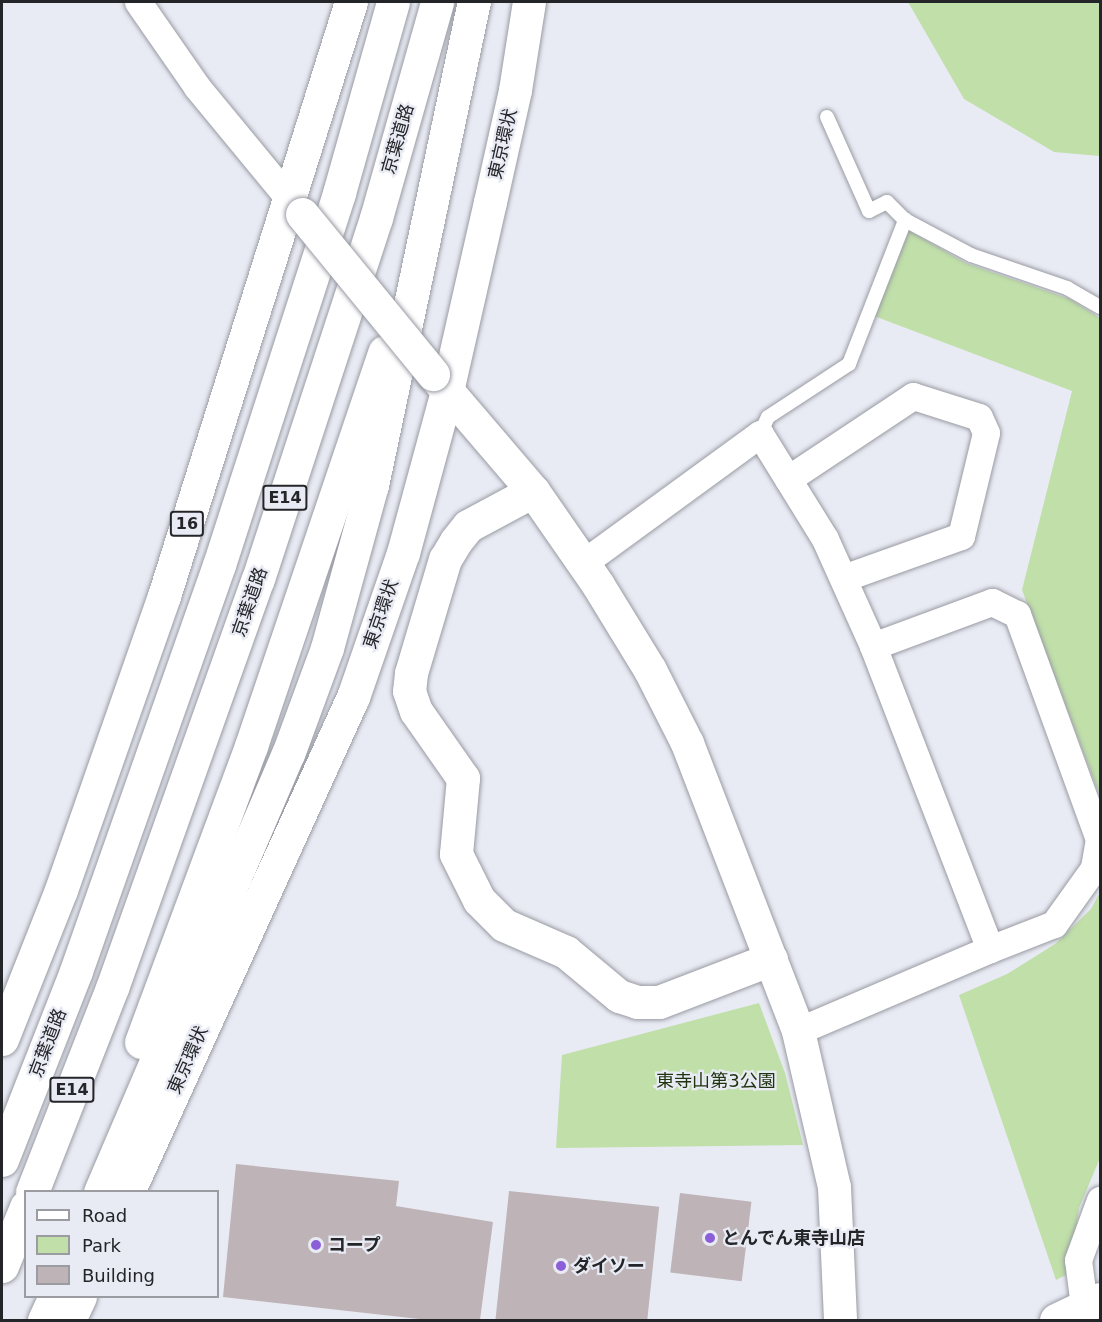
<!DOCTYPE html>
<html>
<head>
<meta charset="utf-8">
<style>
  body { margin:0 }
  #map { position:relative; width:1102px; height:1322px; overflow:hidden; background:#e9ebf4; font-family:"DejaVu Sans","Noto Sans JP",sans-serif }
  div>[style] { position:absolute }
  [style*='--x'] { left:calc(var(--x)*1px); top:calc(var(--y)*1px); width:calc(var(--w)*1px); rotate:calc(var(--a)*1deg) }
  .green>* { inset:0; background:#c0dfa9 }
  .building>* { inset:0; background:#beb4b7; transform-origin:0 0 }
  .roads { filter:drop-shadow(0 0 2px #999ba3) drop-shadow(0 0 2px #999ba3) }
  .lane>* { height:14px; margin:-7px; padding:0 7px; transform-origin:7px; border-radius:7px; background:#fff }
  .street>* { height:27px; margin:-13.5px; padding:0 13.5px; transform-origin:13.5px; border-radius:13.5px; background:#fff }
  .secondary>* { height:33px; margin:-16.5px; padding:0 16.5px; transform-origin:16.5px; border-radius:16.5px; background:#fff }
  .highway>* { height:33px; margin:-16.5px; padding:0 16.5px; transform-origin:16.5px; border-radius:16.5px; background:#fff }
  .bridges { filter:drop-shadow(0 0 2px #999ba3) drop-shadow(0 0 2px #999ba3) }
  .secondary-bridge>* { height:33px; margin:-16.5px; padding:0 16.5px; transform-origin:16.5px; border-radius:16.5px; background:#fff }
  .dots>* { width:16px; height:16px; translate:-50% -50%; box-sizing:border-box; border:3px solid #e9ebf4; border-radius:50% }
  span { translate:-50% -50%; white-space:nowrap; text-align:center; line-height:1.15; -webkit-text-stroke:4.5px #e9ebf4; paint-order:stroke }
  .shield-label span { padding:2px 4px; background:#e9ebf4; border:2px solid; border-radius:4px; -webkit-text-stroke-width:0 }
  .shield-label { font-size:16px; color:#242528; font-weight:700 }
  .street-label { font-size:18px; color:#242528 }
  .park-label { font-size:18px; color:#213410 }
  .poi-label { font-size:18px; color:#242528; font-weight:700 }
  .left { translate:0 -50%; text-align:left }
  .frame { position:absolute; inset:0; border:3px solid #242528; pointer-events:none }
  .legend { position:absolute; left:24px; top:1190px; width:195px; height:108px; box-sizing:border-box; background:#e9ebf4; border:2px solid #9a9ca2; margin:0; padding:8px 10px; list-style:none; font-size:18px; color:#242528 }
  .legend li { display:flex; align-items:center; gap:12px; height:30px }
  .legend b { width:30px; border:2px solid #9a9ca2 }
</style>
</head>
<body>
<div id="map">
  <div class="green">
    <i style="clip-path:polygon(908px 2px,1100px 2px,1100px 156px,1054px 152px,964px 99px)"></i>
    <i style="clip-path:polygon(908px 230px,966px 263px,1070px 299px,1100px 318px,1100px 796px,1022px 590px,1072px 391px,874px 316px)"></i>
    <i style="clip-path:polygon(1100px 892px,1100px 1158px,1079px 1208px,1070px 1273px,1056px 1280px,959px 995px,1007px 974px,1055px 944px,1091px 909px)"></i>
    <i style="clip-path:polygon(759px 1003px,785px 1073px,803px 1145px,556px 1148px,562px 1055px)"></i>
  </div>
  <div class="building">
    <i style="clip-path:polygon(236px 1164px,399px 1181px,396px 1206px,493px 1222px,480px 1320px,428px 1320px,223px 1297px)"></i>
    <i style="left:509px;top:1191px;width:151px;height:130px;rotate:6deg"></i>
    <i style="left:680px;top:1193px;width:72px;height:80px;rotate:7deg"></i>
  </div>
  <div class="roads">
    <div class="lane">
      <i style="--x:827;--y:117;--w:103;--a:65.9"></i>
      <i style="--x:869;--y:211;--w:20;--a:-27"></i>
      <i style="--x:887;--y:202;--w:25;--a:45"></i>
      <i style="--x:905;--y:220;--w:75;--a:27.9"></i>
      <i style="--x:971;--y:255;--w:102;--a:19"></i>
      <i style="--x:1067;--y:288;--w:38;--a:30"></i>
      <i style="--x:760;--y:434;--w:19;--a:-65"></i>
      <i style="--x:768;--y:417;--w:97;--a:-33.2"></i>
      <i style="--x:849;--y:364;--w:155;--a:-68.7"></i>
    </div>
    <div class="street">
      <i style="--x:138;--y:2;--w:103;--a:55.2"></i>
      <i style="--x:197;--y:87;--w:146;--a:50.5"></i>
      <i style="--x:788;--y:479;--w:150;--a:-33.6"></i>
      <i style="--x:913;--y:396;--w:69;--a:17.7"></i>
      <i style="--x:979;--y:417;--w:17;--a:66"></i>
      <i style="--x:986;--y:433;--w:106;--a:103.6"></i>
      <i style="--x:961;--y:536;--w:125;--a:160.4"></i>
      <i style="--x:583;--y:563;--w:219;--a:-36.1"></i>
      <i style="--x:760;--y:434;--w:123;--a:58.2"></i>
      <i style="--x:825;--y:539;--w:117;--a:65.8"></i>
      <i style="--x:873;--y:646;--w:325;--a:68.9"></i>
      <i style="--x:990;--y:949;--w:209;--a:156.9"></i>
      <i style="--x:873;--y:646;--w:127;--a:-20.3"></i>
      <i style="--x:992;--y:602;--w:28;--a:26"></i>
      <i style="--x:1017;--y:614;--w:239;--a:70"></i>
      <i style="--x:1099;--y:839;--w:29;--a:100"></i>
      <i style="--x:1094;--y:868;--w:69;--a:125.5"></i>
      <i style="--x:1054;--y:924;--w:69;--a:158.7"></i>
      <i style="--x:1084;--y:1306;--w:46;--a:-97.4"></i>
      <i style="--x:1078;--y:1260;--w:64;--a:-69.9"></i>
    </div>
    <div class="secondary">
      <i style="--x:433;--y:374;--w:154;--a:49.5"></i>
      <i style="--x:533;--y:491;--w:114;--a:55.3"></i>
      <i style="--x:598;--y:585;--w:100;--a:58.5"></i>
      <i style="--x:650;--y:670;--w:82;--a:63.1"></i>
      <i style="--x:687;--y:743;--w:309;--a:68.9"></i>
      <i style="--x:798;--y:1031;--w:160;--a:77"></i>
      <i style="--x:834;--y:1187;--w:133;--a:87.4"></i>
      <i style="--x:533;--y:491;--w:74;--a:151.7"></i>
      <i style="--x:468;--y:526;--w:19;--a:129"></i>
      <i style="--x:456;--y:541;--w:21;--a:121"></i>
      <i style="--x:445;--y:559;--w:119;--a:106.6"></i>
      <i style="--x:411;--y:673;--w:18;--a:96"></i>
      <i style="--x:409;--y:691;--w:21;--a:71"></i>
      <i style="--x:416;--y:711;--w:82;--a:55"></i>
      <i style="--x:463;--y:778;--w:76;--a:95.3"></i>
      <i style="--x:456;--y:854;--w:51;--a:63.4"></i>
      <i style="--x:479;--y:900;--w:35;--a:45"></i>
      <i style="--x:504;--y:925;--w:68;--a:23.5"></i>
      <i style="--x:566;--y:952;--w:69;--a:39.7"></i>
      <i style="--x:619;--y:996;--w:19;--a:18"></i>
      <i style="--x:637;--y:1002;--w:22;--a:0"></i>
      <i style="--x:659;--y:1002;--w:120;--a:-21"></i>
      <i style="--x:1056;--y:1320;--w:49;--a:-25.5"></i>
    </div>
    <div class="highway">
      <i style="--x:2;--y:1039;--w:160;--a:-68.4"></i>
      <i style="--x:61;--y:890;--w:312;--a:-70.7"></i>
      <i style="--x:164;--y:596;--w:623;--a:-72.53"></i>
      <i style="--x:141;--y:1042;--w:316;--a:-69.6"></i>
      <i style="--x:251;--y:746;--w:416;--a:-71.3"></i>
      <i style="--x:2;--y:1160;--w:203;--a:-68.6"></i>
      <i style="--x:76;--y:971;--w:430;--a:-70.6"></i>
      <i style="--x:219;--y:565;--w:391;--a:-72.1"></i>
      <i style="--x:339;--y:193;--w:198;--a:-74.2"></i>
      <i style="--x:32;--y:1192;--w:219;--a:-68.6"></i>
      <i style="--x:112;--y:988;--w:434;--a:-70.4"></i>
      <i style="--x:258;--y:579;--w:380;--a:-71.9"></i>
      <i style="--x:376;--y:218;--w:224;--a:-74.2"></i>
      <i style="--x:100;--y:1192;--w:477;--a:-66.8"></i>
      <i style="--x:288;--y:754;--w:113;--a:-69.8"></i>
      <i style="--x:327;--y:648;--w:169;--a:-74.6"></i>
      <i style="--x:372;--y:485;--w:494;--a:-78.1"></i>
      <i style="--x:128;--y:1192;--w:544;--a:-65.56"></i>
      <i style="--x:353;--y:697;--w:152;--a:-70.9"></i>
      <i style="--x:403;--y:553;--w:168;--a:-74.8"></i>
      <i style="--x:447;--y:391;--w:194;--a:-77.2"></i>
      <i style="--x:490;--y:202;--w:115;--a:-77.4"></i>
      <i style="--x:515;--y:90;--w:89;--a:-81"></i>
      <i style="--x:2;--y:1266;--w:64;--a:-67.9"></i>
      <i style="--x:44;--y:1320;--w:26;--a:-65"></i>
      <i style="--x:69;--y:1320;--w:26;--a:-65"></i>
    </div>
  </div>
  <div class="bridges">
    <div class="secondary-bridge">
      <i style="--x:302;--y:214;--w:207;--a:50.7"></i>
    </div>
  </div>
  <div class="dots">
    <i style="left:710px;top:1238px;background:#8c5ed7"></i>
    <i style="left:316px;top:1245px;background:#8c5ed7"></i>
    <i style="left:561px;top:1266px;background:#8c5ed7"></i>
  </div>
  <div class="shield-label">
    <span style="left:285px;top:498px">E14</span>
    <span style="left:187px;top:524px">16</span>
    <span style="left:72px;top:1090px">E14</span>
  </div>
  <div class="street-label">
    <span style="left:398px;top:139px;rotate:-74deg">京葉道路</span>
    <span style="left:503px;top:144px;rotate:-77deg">東京環状</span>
    <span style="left:250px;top:602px;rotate:-71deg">京葉道路</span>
    <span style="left:381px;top:614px;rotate:-71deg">東京環状</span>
    <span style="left:48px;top:1043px;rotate:-69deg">京葉道路</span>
    <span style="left:188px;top:1060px;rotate:-66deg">東京環状</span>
  </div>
  <div class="park-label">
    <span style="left:716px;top:1081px">東寺山第3公園</span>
  </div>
  <div class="poi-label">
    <span class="left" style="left:722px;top:1238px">とんでん東寺山店</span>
    <span class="left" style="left:328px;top:1245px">コープ</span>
    <span class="left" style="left:573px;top:1266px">ダイソー</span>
  </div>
  <div class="frame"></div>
  <ul class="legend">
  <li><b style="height:8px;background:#fff"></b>Road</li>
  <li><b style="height:16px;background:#c0dfa9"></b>Park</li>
  <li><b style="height:16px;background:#beb4b7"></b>Building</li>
  </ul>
</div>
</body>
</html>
